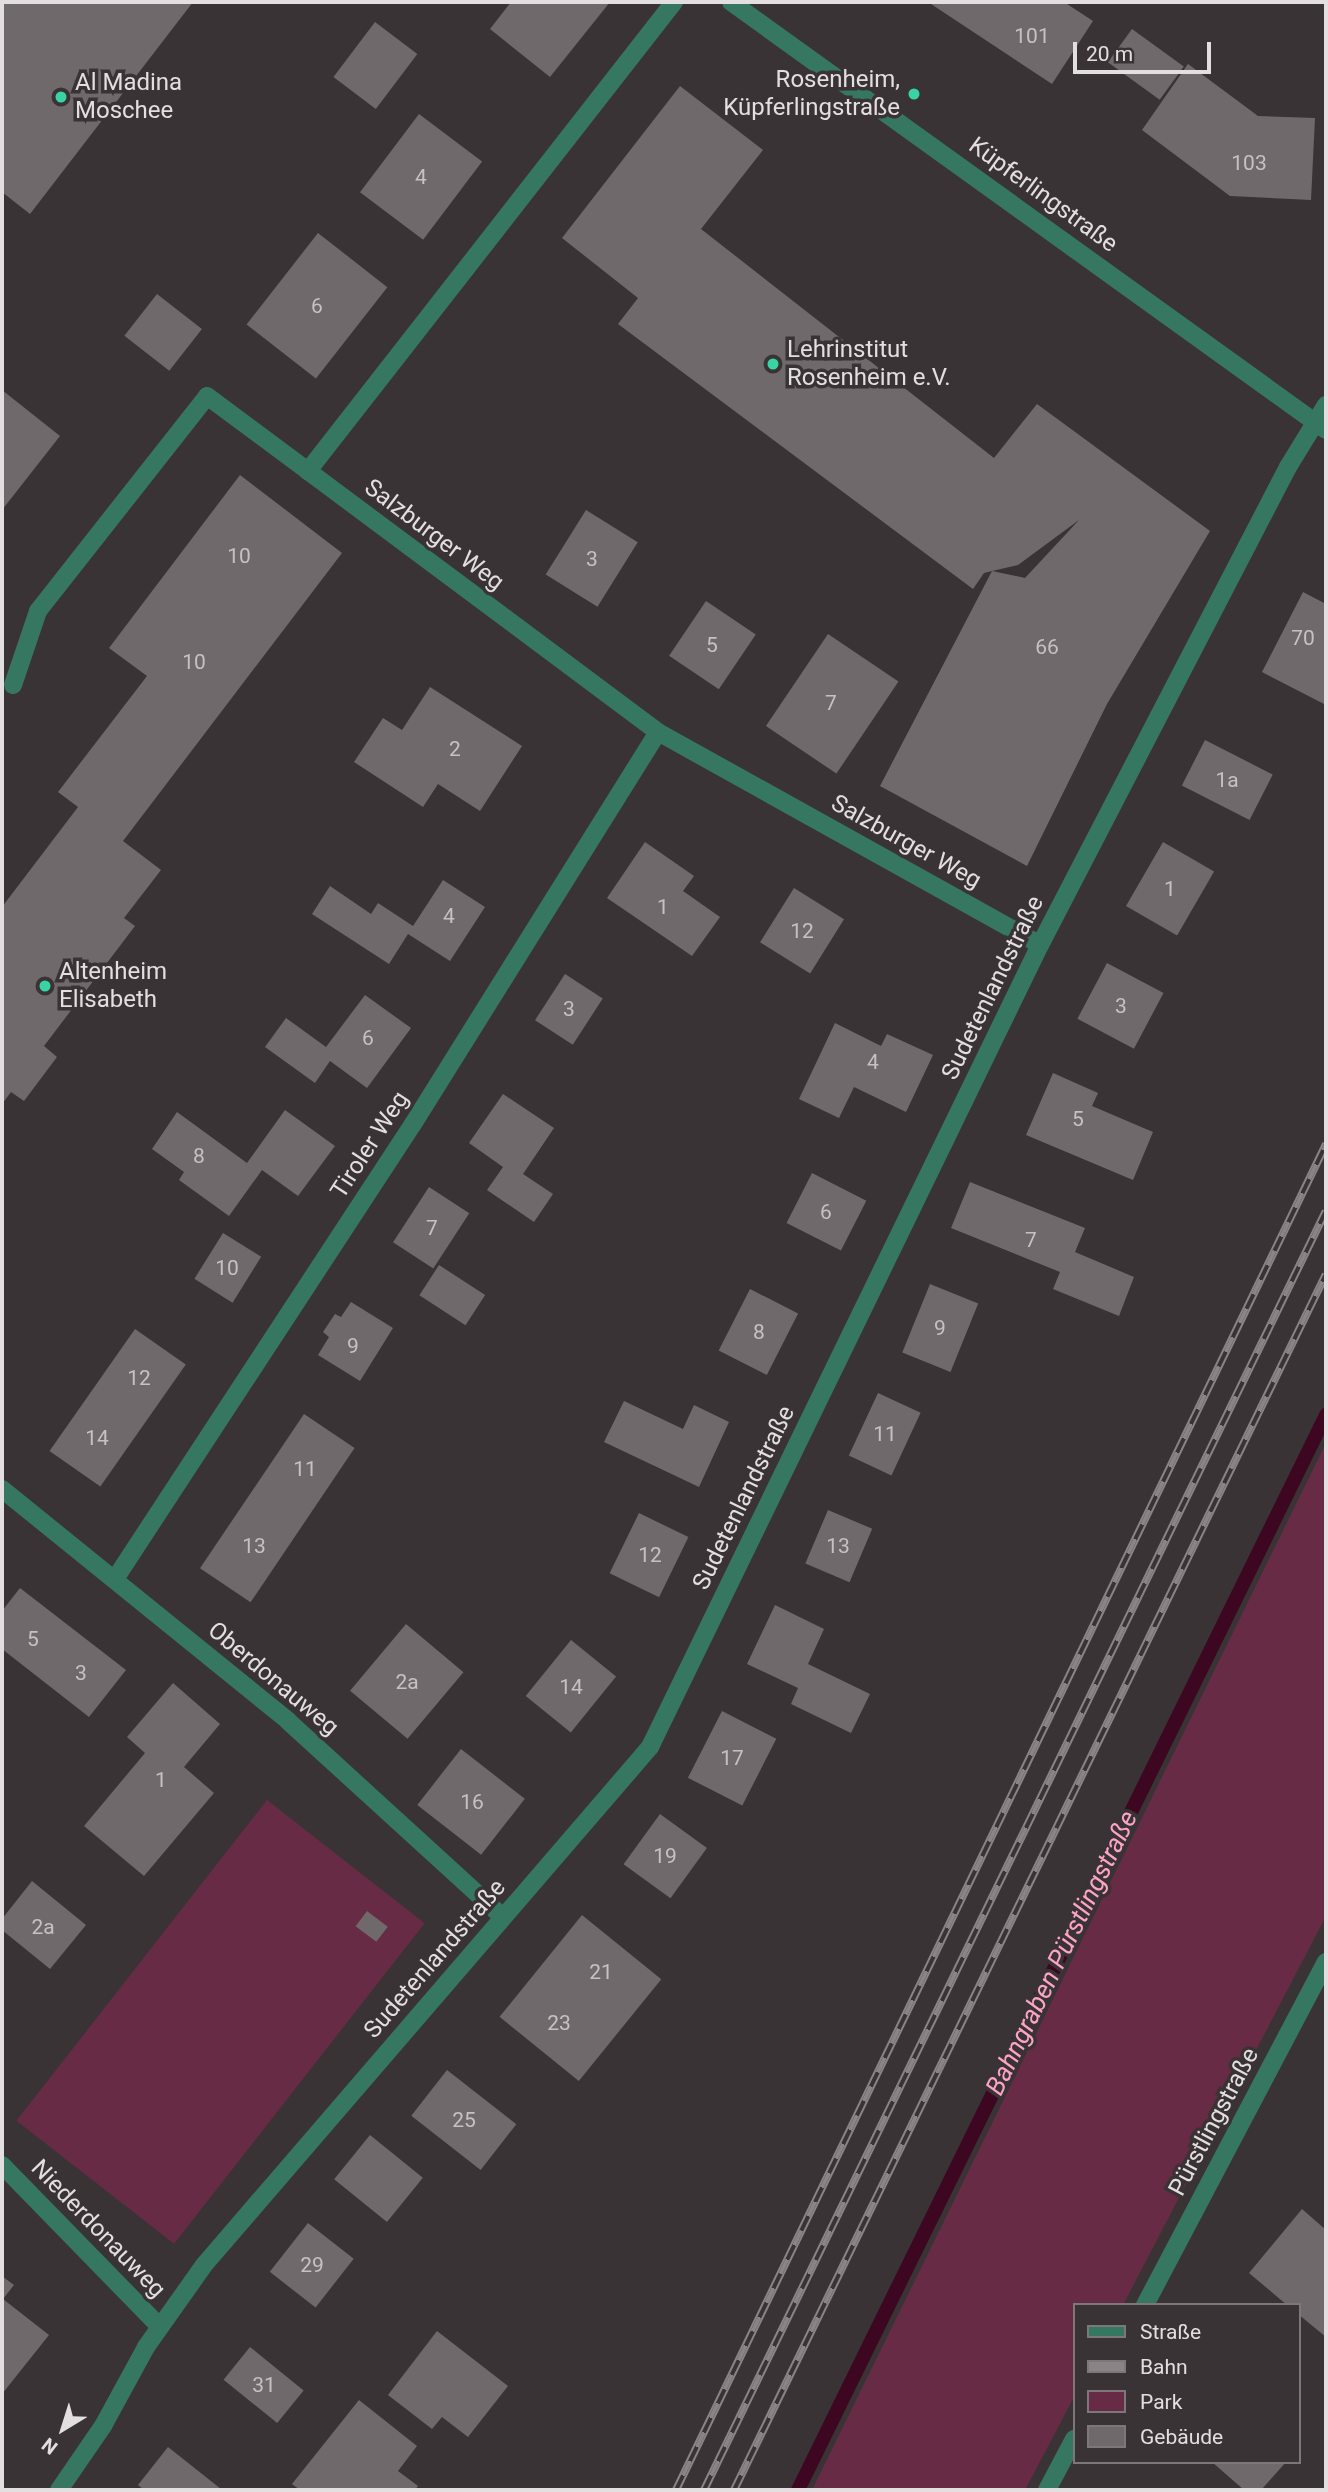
<!DOCTYPE html>
<html>
<head>
<meta charset="utf-8">
<style>
  body { margin:0 }
  #map { position:relative; width:1328px; height:2492px; overflow:hidden; background:#3a3335; font-family:Roboto,sans-serif }
  div>[style] { position:absolute }
  [style*='--x'] { left:calc(var(--x)*1px); top:calc(var(--y)*1px); width:calc(var(--w)*1px); rotate:calc(var(--a)*1deg) }
  .green>* { inset:0; background:#682b45; transform-origin:0 0 }
  .stream>* { height:14px; margin:-7px; padding:0 7px; transform-origin:7px; border-radius:7px; background:#3d0621 }
  .building>* { inset:0; background:#70696b; transform-origin:0 0 }
  .lane>* { height:18px; margin:-9px; padding:0 9px; transform-origin:9px; border-radius:9px; background:#367761 }
  .street>* { height:18px; margin:-9px; padding:0 9px; transform-origin:9px; border-radius:9px; background:#367761 }
  .rail>* { height:8px; margin-top:-4px; transform-origin:0; background:repeating-linear-gradient(90deg,#3a3335 0 16px,#8a8486 0 32px); box-sizing:border-box; border-block:2px solid #8a8486 }
  .dots>* { width:19px; height:19px; translate:-50% -50%; box-sizing:border-box; border:4px solid #3a3335; border-radius:50% }
  span { translate:-50% -50%; white-space:nowrap; text-align:center; line-height:1.15; -webkit-text-stroke:7px #3a3335; paint-order:stroke }
  .number-label { font-size:21px; color:#c6c1c3 }
  .number-label span { -webkit-text-stroke-width:0 }
  .poi-label { font-size:24px; color:#e3dee0 }
  .right { translate:-100% -50%; text-align:right }
  .left { translate:0 -50%; text-align:left }
  .street-label { font-size:24px; color:#e3dee0 }
  .water-label { font-size:26px; color:#fda4c6; font-style:italic }
  .frame { position:absolute; inset:0; border:4px solid #e3dee0; pointer-events:none }
  .legend { position:absolute; left:1073px; top:2303px; width:228px; height:161px; box-sizing:border-box; background:#3a3335; border:2px solid #7e7779; margin:0; padding:9px 12px; list-style:none; font-size:21px; color:#e3dee0 }
  .legend li { display:flex; align-items:center; gap:14px; height:35px }
  .legend b { width:35px; border:2px solid #7e7779 }
  .north { position:absolute; left:28px; top:2394px; width:70px; height:70px; -webkit-text-stroke:5px #3a3335; paint-order:stroke; rotate:218deg; font-size:19px; font-weight:700; line-height:28px; text-align:center; color:#e3dee0 }
  .north::after { content:''; display:block; margin:auto; width:24px; height:32px; background:#e3dee0; clip-path:polygon(50% 0,100% 100%,50% 72%,0 100%) }
  .scale { position:absolute; left:1073px; top:42px; width:138px; height:32px; box-sizing:border-box; border:4px solid #e3dee0; border-top:0; padding-left:9px; font-size:21px; line-height:24px; white-space:nowrap; color:#e3dee0; -webkit-text-stroke:5px #3a3335; paint-order:stroke }
</style>
</head>
<body>
<div id="map">
  <div class="green">
    <i style="clip-path:polygon(1326px 1443px,1326px 1916px,1123px 2305px,1074px 2305px,1074px 2397px,1025px 2490px,812px 2490px)"></i>
    <i style="left:267px;top:1800px;width:200px;height:407px;rotate:38deg"></i>
  </div>
  <div class="stream">
    <i style="--x:798;--y:2490;--w:1198;--a:-63.84"></i>
  </div>
  <div class="building">
    <i style="clip-path:polygon(2px 2px,193px 2px,30px 214px,2px 192px)"></i>
    <i style="clip-path:polygon(511px 2px,610px 2px,550px 77px,490px 29px)"></i>
    <i style="clip-path:polygon(928px 2px,1064px 2px,1093px 21px,1052px 84px)"></i>
    <i style="left:375px;top:22px;width:53px;height:69px;rotate:37deg"></i>
    <i style="left:1132px;top:29px;width:64px;height:41px;rotate:36deg"></i>
    <i style="clip-path:polygon(1188px 64px,1258px 116px,1315px 118px,1311px 200px,1230px 196px,1142px 130px)"></i>
    <i style="clip-path:polygon(evenodd,680px 86px,763px 150px,701px 229px,994px 458px,1037px 404px,1210px 531px,1107px 704px,1027px 866px,880px 786px,992px 571px,984px 573px,973px 589px,618px 324px,638px 298px,562px 238px,680px 86px,1079px 520px,1025px 578px,992px 571px,1018px 565px,1079px 520px)"></i>
    <i style="left:419px;top:114px;width:79px;height:98px;rotate:37deg"></i>
    <i style="left:318px;top:233px;width:88px;height:116px;rotate:38deg"></i>
    <i style="left:157px;top:294px;width:57px;height:53px;rotate:38deg"></i>
    <i style="clip-path:polygon(2px 390px,60px 436px,2px 510px)"></i>
    <i style="clip-path:polygon(240px 475px,342px 553px,123px 841px,161px 870px,124px 918px,135px 926px,44px 1046px,57px 1057px,24px 1101px,11px 1092px,2px 1104px,2px 907px,78px 807px,58px 792px,147px 676px,109px 648px)"></i>
    <i style="left:586px;top:510px;width:61px;height:76px;rotate:32deg"></i>
    <i style="clip-path:polygon(1303px 592px,1326px 604px,1326px 705px,1262px 672px)"></i>
    <i style="left:706px;top:601px;width:60px;height:66px;rotate:34deg"></i>
    <i style="left:828px;top:634px;width:85px;height:111px;rotate:34deg"></i>
    <i style="clip-path:polygon(430px 687px,522px 746px,480px 811px,438px 784px,423px 807px,354px 762px,383px 718px,402px 730px)"></i>
    <i style="left:1205px;top:740px;width:76px;height:51px;rotate:27deg"></i>
    <i style="clip-path:polygon(645px 842px,694px 876px,683px 891px,720px 917px,692px 956px,607px 898px)"></i>
    <i style="left:1163px;top:842px;width:59px;height:74px;rotate:30deg"></i>
    <i style="clip-path:polygon(443px 880px,485px 907px,450px 961px,408px 934px,389px 964px,312px 914px,330px 886px,371px 914px,378px 903px,413px 926px)"></i>
    <i style="left:794px;top:888px;width:59px;height:64px;rotate:32deg"></i>
    <i style="left:1107px;top:963px;width:64px;height:63px;rotate:28deg"></i>
    <i style="left:565px;top:974px;width:45px;height:55px;rotate:33deg"></i>
    <i style="clip-path:polygon(365px 995px,411px 1028px,367px 1088px,330px 1061px,315px 1083px,265px 1047px,286px 1018px,326px 1047px)"></i>
    <i style="clip-path:polygon(835px 1023px,881px 1046px,887px 1034px,933px 1055px,906px 1112px,854px 1087px,839px 1118px,799px 1099px)"></i>
    <i style="clip-path:polygon(1053px 1073px,1098px 1093px,1092px 1106px,1153px 1132px,1133px 1180px,1026px 1135px)"></i>
    <i style="clip-path:polygon(503px 1094px,554px 1128px,523px 1174px,553px 1194px,534px 1222px,487px 1190px,503px 1167px,469px 1143px)"></i>
    <i style="clip-path:polygon(285px 1110px,335px 1146px,298px 1196px,262px 1170px,229px 1216px,179px 1180px,184px 1172px,152px 1149px,177px 1112px,247px 1163px)"></i>
    <i style="left:812px;top:1173px;width:61px;height:56px;rotate:27deg"></i>
    <i style="clip-path:polygon(970px 1182px,1085px 1228px,1075px 1252px,1134px 1277px,1119px 1316px,1053px 1289px,1060px 1272px,951px 1228px)"></i>
    <i style="left:429px;top:1187px;width:48px;height:66px;rotate:33deg"></i>
    <i style="left:223px;top:1233px;width:45px;height:54px;rotate:32deg"></i>
    <i style="left:439px;top:1265px;width:55px;height:36px;rotate:33deg"></i>
    <i style="left:930px;top:1284px;width:52px;height:74px;rotate:22deg"></i>
    <i style="left:750px;top:1289px;width:54px;height:69px;rotate:27deg"></i>
    <i style="clip-path:polygon(351px 1302px,393px 1328px,360px 1381px,318px 1355px,329px 1337px,323px 1332px,335px 1314px,341px 1317px)"></i>
    <i style="left:135px;top:1329px;width:62px;height:149px;rotate:35deg"></i>
    <i style="left:878px;top:1393px;width:47px;height:69px;rotate:25deg"></i>
    <i style="clip-path:polygon(624px 1401px,683px 1429px,694px 1405px,729px 1422px,699px 1487px,604px 1442px)"></i>
    <i style="left:304px;top:1414px;width:61px;height:186px;rotate:34deg"></i>
    <i style="left:828px;top:1510px;width:48px;height:58px;rotate:23deg"></i>
    <i style="left:639px;top:1513px;width:55px;height:67px;rotate:26deg"></i>
    <i style="clip-path:polygon(20px 1588px,126px 1670px,89px 1717px,2px 1649px,2px 1611px)"></i>
    <i style="clip-path:polygon(775px 1605px,824px 1629px,808px 1664px,870px 1694px,851px 1733px,791px 1704px,798px 1688px,747px 1664px)"></i>
    <i style="left:406px;top:1624px;width:75px;height:87px;rotate:40deg"></i>
    <i style="left:571px;top:1640px;width:58px;height:72px;rotate:39deg"></i>
    <i style="clip-path:polygon(173px 1683px,220px 1724px,184px 1767px,214px 1793px,144px 1876px,84px 1826px,145px 1753px,127px 1737px)"></i>
    <i style="left:722px;top:1711px;width:61px;height:75px;rotate:27deg"></i>
    <i style="left:461px;top:1749px;width:81px;height:71px;rotate:38deg"></i>
    <i style="left:660px;top:1814px;width:58px;height:62px;rotate:36deg"></i>
    <i style="clip-path:polygon(32px 1881px,86px 1925px,50px 1969px,2px 1930px,2px 1919px)"></i>
    <i style="left:367px;top:1911px;width:26px;height:19px;rotate:37deg"></i>
    <i style="left:582px;top:1915px;width:102px;height:131px;rotate:39deg"></i>
    <i style="left:447px;top:2070px;width:88px;height:58px;rotate:38deg"></i>
    <i style="left:370px;top:2135px;width:68px;height:57px;rotate:39deg"></i>
    <i style="clip-path:polygon(1302px 2209px,1326px 2230px,1326px 2337px,1298px 2314px,1298px 2305px,1287px 2305px,1249px 2273px)"></i>
    <i style="left:308px;top:2223px;width:58px;height:62px;rotate:38deg"></i>
    <i style="clip-path:polygon(2px 2276px,14px 2285px,3px 2299px,49px 2335px,2px 2394px)"></i>
    <i style="clip-path:polygon(437px 2331px,508px 2386px,468px 2437px,442px 2417px,432px 2429px,388px 2395px)"></i>
    <i style="left:250px;top:2347px;width:69px;height:42px;rotate:39deg"></i>
    <i style="clip-path:polygon(359px 2400px,417px 2446px,398px 2471px,418px 2486px,415px 2490px,300px 2490px,292px 2484px)"></i>
    <i style="clip-path:polygon(168px 2447px,221px 2489px,220px 2490px,144px 2490px,138px 2485px)"></i>
    <i style="clip-path:polygon(1212px 2462px,1286px 2462px,1261px 2490px,1244px 2490px)"></i>
  </div>
  <div class="lane">
    <i style="--x:13;--y:685;--w:78;--a:-71.3"></i>
    <i style="--x:38;--y:611;--w:273;--a:-51.8"></i>
    <i style="--x:207;--y:396;--w:126;--a:36.6"></i>
  </div>
  <div class="street">
    <i style="--x:674;--y:2;--w:595;--a:127.97"></i>
    <i style="--x:308;--y:471;--w:437;--a:36.7"></i>
    <i style="--x:658;--y:732;--w:437;--a:29.1"></i>
    <i style="--x:731;--y:2;--w:733;--a:35.73"></i>
    <i style="--x:2;--y:1489;--w:368;--a:39"></i>
    <i style="--x:288;--y:1721;--w:291;--a:42.4"></i>
    <i style="--x:115;--y:1579;--w:544;--a:-56.78"></i>
    <i style="--x:413;--y:1124;--w:462;--a:-58"></i>
    <i style="--x:2;--y:2165;--w:226;--a:45.7"></i>
    <i style="--x:1145;--y:2305;--w:388;--a:-62.2"></i>
    <i style="--x:59;--y:2490;--w:78;--a:-55.5"></i>
    <i style="--x:103;--y:2426;--w:90;--a:-61.4"></i>
    <i style="--x:146;--y:2347;--w:100;--a:-54.7"></i>
    <i style="--x:204;--y:2265;--w:684;--a:-49.27"></i>
    <i style="--x:650;--y:1747;--w:892;--a:-64.07"></i>
    <i style="--x:1040;--y:945;--w:539;--a:-62.58"></i>
    <i style="--x:1288;--y:467;--w:73;--a:-58.5"></i>
    <i style="--x:1047;--y:2490;--w:58;--a:-62.1"></i>
  </div>
  <div class="rail">
    <i style="--x:676;--y:2490;--w:1495;--a:-64.22"></i>
    <i style="--x:704;--y:2490;--w:1422;--a:-64.07"></i>
    <i style="--x:734;--y:2490;--w:1352;--a:-64.04"></i>
  </div>
  <div class="dots">
    <i style="left:914px;top:94px;background:#38d4a6"></i>
    <i style="left:61px;top:97px;background:#38d4a6"></i>
    <i style="left:773px;top:364px;background:#38d4a6"></i>
    <i style="left:45px;top:986px;background:#38d4a6"></i>
  </div>
  <div class="number-label">
    <span style="left:1032px;top:36px">101</span>
    <span style="left:1249px;top:163px">103</span>
    <span style="left:421px;top:177px">4</span>
    <span style="left:317px;top:306px">6</span>
    <span style="left:239px;top:556px">10</span>
    <span style="left:592px;top:559px">3</span>
    <span style="left:1303px;top:638px">70</span>
    <span style="left:712px;top:645px">5</span>
    <span style="left:1047px;top:647px">66</span>
    <span style="left:194px;top:662px">10</span>
    <span style="left:831px;top:703px">7</span>
    <span style="left:455px;top:749px">2</span>
    <span style="left:1227px;top:780px">1a</span>
    <span style="left:1170px;top:889px">1</span>
    <span style="left:663px;top:907px">1</span>
    <span style="left:449px;top:916px">4</span>
    <span style="left:802px;top:931px">12</span>
    <span style="left:1121px;top:1006px">3</span>
    <span style="left:569px;top:1009px">3</span>
    <span style="left:368px;top:1038px">6</span>
    <span style="left:873px;top:1062px">4</span>
    <span style="left:1078px;top:1119px">5</span>
    <span style="left:199px;top:1156px">8</span>
    <span style="left:826px;top:1212px">6</span>
    <span style="left:432px;top:1228px">7</span>
    <span style="left:1031px;top:1240px">7</span>
    <span style="left:227px;top:1268px">10</span>
    <span style="left:940px;top:1328px">9</span>
    <span style="left:759px;top:1332px">8</span>
    <span style="left:353px;top:1346px">9</span>
    <span style="left:139px;top:1378px">12</span>
    <span style="left:885px;top:1434px">11</span>
    <span style="left:97px;top:1438px">14</span>
    <span style="left:305px;top:1469px">11</span>
    <span style="left:254px;top:1546px">13</span>
    <span style="left:838px;top:1546px">13</span>
    <span style="left:650px;top:1555px">12</span>
    <span style="left:33px;top:1639px">5</span>
    <span style="left:81px;top:1673px">3</span>
    <span style="left:407px;top:1682px">2a</span>
    <span style="left:571px;top:1687px">14</span>
    <span style="left:732px;top:1758px">17</span>
    <span style="left:161px;top:1780px">1</span>
    <span style="left:472px;top:1802px">16</span>
    <span style="left:665px;top:1856px">19</span>
    <span style="left:43px;top:1927px">2a</span>
    <span style="left:601px;top:1972px">21</span>
    <span style="left:559px;top:2023px">23</span>
    <span style="left:464px;top:2120px">25</span>
    <span style="left:312px;top:2265px">29</span>
    <span style="left:264px;top:2385px">31</span>
  </div>
  <div class="poi-label">
    <span class="right" style="left:900px;top:94px">Rosenheim,<br>Küpferlingstraße</span>
    <span class="left" style="left:75px;top:97px">Al Madina<br>Moschee</span>
    <span class="left" style="left:787px;top:364px">Lehrinstitut<br>Rosenheim e.V.</span>
    <span class="left" style="left:59px;top:986px">Altenheim<br>Elisabeth</span>
  </div>
  <div class="street-label">
    <span style="left:1043px;top:195px;rotate:36deg">Küpferlingstraße</span>
    <span style="left:434px;top:535px;rotate:37deg">Salzburger Weg</span>
    <span style="left:906px;top:842px;rotate:29deg">Salzburger Weg</span>
    <span style="left:993px;top:988px;rotate:-64deg">Sudetenlandstraße</span>
    <span style="left:370px;top:1145px;rotate:-57deg">Tiroler Weg</span>
    <span style="left:744px;top:1498px;rotate:-64deg">Sudetenlandstraße</span>
    <span style="left:273px;top:1679px;rotate:40deg">Oberdonauweg</span>
    <span style="left:435px;top:1959px;rotate:-49deg">Sudetenlandstraße</span>
    <span style="left:1214px;top:2122px;rotate:-62deg">Pürstlingstraße</span>
    <span style="left:98px;top:2229px;rotate:46deg">Niederdonauweg</span>
  </div>
  <div class="water-label">
    <span style="left:1062px;top:1953px;rotate:-64deg">Bahngraben Pürstlingstraße</span>
  </div>
  <div class="frame"></div>
  <ul class="legend">
  <li><b style="height:9px;background:#367761"></b>Straße</li>
  <li><b style="height:9px;background:#8a8486"></b>Bahn</li>
  <li><b style="height:19px;background:#682b45"></b>Park</li>
  <li><b style="height:19px;background:#70696b"></b>Gebäude</li>
  </ul>
  <div class="north">N</div>
  <div class="scale">20 m</div>
</div>
</body>
</html>
